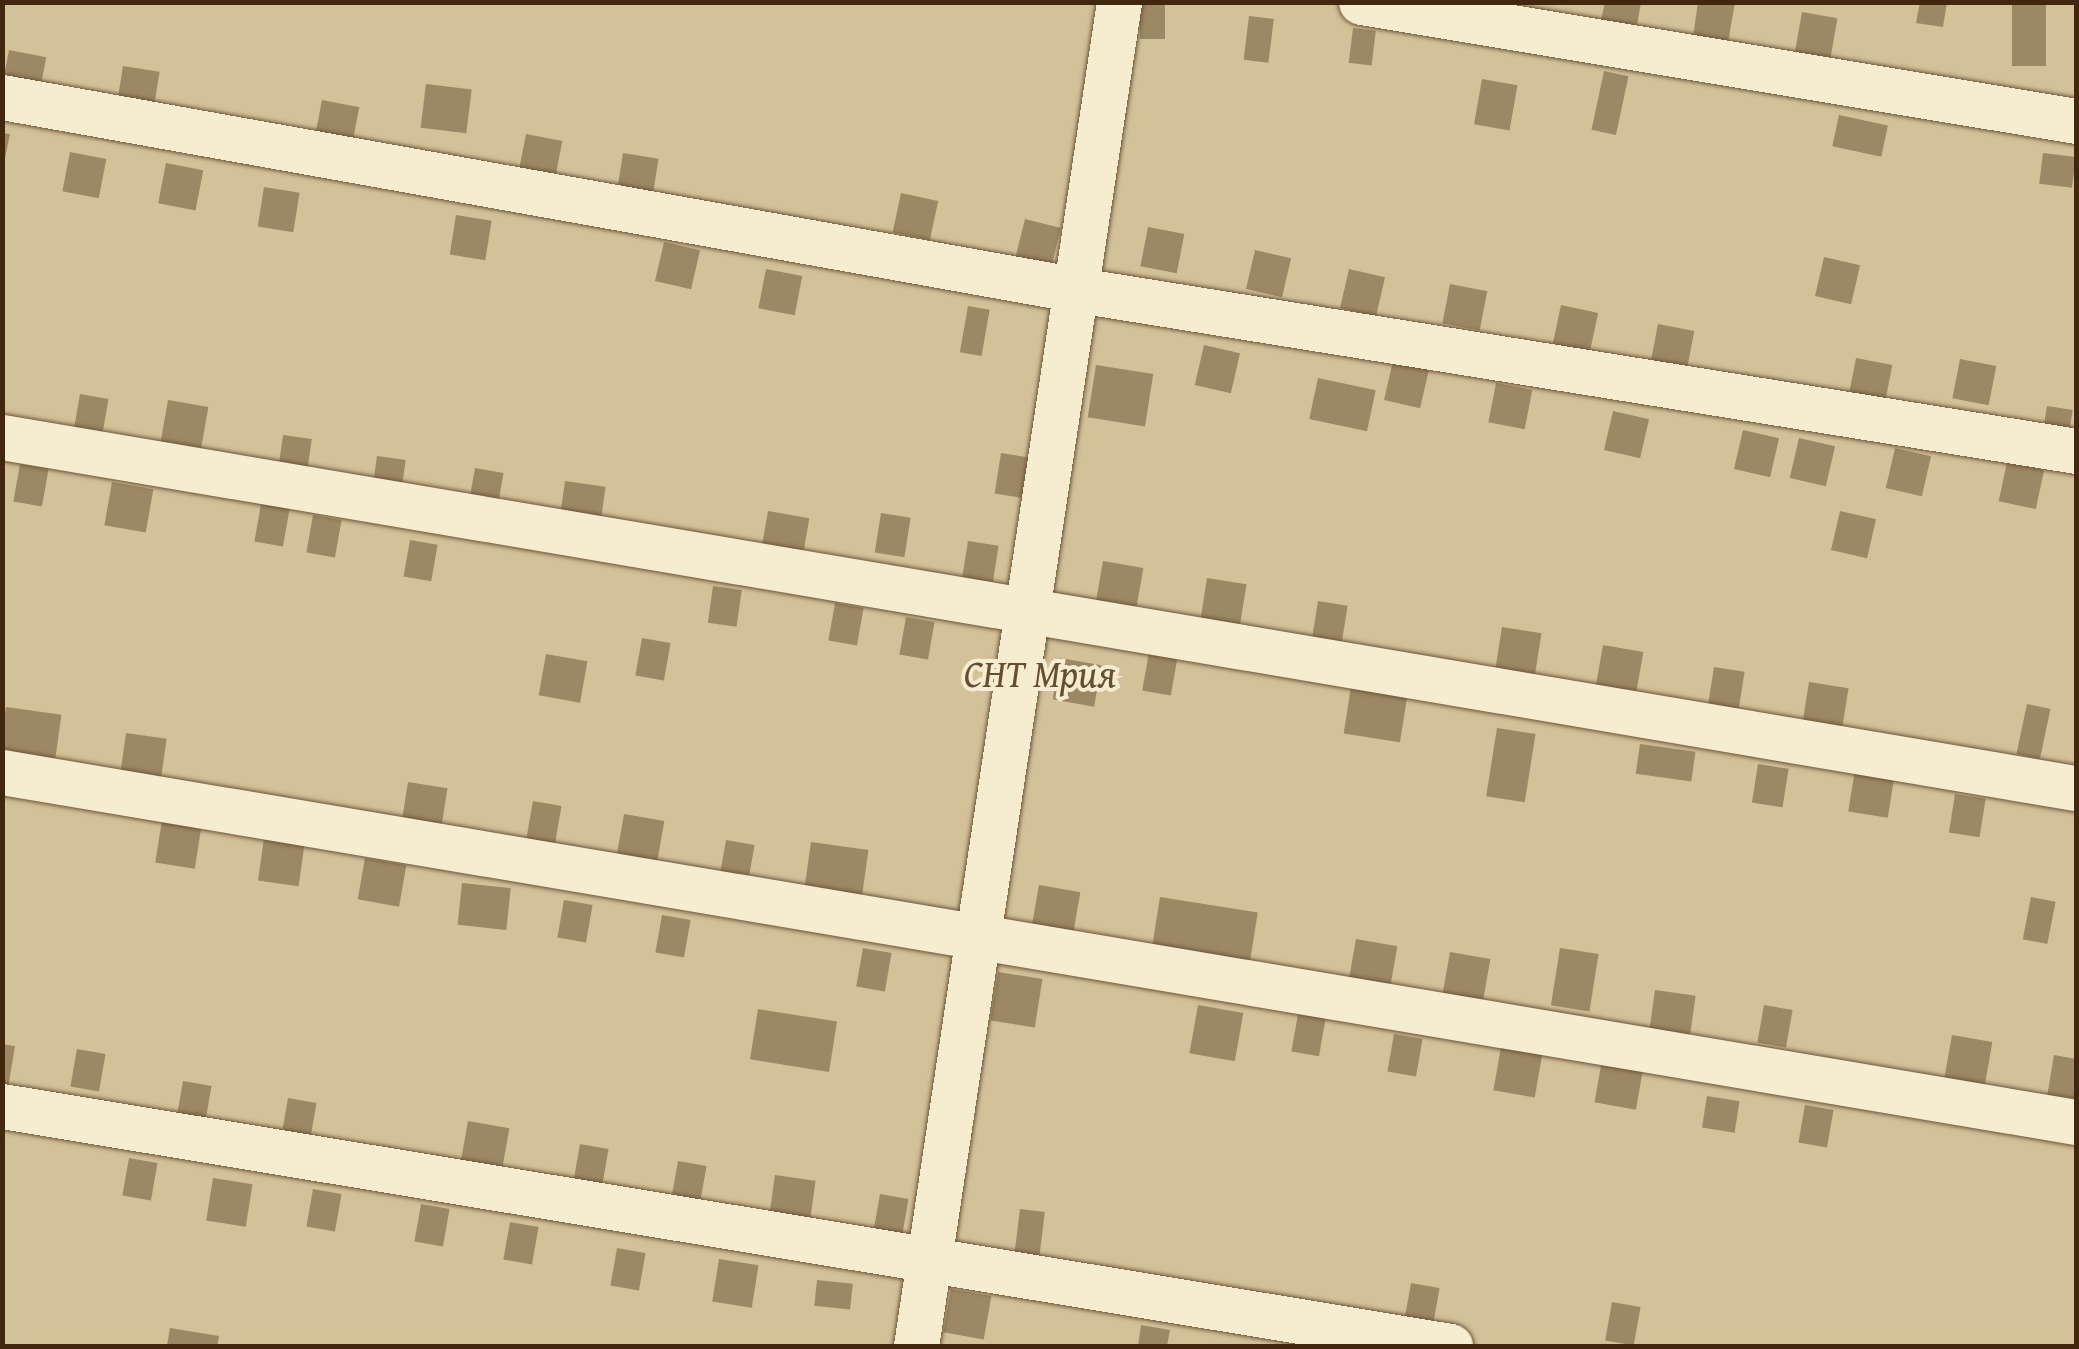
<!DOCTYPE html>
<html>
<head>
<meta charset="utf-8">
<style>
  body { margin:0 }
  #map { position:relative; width:2079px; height:1349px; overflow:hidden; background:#f1e1b7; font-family:"Gentium Book Plus",serif }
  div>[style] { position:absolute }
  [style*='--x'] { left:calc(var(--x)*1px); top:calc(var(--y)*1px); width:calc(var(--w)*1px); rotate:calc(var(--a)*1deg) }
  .green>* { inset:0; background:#d3c19a; transform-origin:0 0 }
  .building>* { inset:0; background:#9d8865; transform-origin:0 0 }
  .roads { filter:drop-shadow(0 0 2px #6d5638) drop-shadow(0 0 2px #6d5638) }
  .minor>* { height:45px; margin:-22.5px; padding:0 22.5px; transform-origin:22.5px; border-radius:22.5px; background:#f6ecd0 }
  span { translate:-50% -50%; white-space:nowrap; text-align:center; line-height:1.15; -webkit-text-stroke:8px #f6ecd0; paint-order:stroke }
  .park-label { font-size:38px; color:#664e30; font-style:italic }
  .frame { position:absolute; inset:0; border:5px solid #41270d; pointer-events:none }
</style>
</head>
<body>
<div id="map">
  <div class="green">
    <i style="left:3px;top:3px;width:2073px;height:1343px"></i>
  </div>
  <div class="building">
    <i style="left:1140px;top:2px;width:25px;height:37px"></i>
    <i style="clip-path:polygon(1605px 2px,1641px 2px,1637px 26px,1601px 20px)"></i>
    <i style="clip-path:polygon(1698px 2px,1735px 2px,1728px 43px,1693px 37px)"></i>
    <i style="clip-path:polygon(1920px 2px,1947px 2px,1943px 27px,1916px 23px)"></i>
    <i style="left:2012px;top:3px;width:34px;height:63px"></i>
    <i style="left:1802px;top:12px;width:36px;height:46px;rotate:10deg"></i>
    <i style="left:1249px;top:16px;width:25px;height:44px;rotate:7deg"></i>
    <i style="left:1353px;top:28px;width:23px;height:35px;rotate:7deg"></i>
    <i style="left:9px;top:50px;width:38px;height:40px;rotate:11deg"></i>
    <i style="left:123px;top:66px;width:37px;height:40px;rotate:9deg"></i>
    <i style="left:1604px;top:71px;width:25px;height:60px;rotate:12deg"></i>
    <i style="left:1482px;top:79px;width:36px;height:46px;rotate:10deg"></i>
    <i style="left:426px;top:84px;width:46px;height:44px;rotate:7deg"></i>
    <i style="left:322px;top:100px;width:38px;height:41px;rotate:11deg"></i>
    <i style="left:1839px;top:115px;width:50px;height:32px;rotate:12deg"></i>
    <i style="clip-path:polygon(2px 133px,10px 134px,4px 163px,2px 163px)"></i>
    <i style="left:526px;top:134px;width:37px;height:40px;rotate:11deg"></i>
    <i style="left:70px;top:152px;width:37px;height:40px;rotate:11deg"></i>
    <i style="left:623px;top:153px;width:36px;height:40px;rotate:9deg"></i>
    <i style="left:2043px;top:153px;width:33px;height:31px;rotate:7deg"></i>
    <i style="left:166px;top:163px;width:38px;height:41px;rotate:11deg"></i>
    <i style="left:264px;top:187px;width:36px;height:40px;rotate:9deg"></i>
    <i style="left:901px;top:193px;width:38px;height:40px;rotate:12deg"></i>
    <i style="left:456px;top:215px;width:36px;height:40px;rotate:9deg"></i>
    <i style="left:1025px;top:219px;width:37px;height:41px;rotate:14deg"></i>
    <i style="left:1148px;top:227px;width:37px;height:40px;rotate:11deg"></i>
    <i style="left:664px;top:242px;width:37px;height:40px;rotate:13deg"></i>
    <i style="left:1255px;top:250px;width:37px;height:40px;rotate:13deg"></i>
    <i style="left:1824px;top:257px;width:37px;height:40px;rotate:13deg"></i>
    <i style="left:766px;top:269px;width:37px;height:40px;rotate:11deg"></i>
    <i style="left:1349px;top:269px;width:37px;height:40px;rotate:13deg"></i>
    <i style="left:1450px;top:284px;width:38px;height:40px;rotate:11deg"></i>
    <i style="left:1561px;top:305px;width:38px;height:40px;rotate:12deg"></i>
    <i style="left:968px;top:306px;width:22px;height:47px;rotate:10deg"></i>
    <i style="left:1658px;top:324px;width:37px;height:40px;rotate:11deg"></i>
    <i style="left:1204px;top:345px;width:37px;height:41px;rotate:13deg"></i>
    <i style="left:1856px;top:358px;width:37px;height:39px;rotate:11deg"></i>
    <i style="left:1960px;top:359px;width:37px;height:40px;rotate:11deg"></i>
    <i style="left:1393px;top:361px;width:37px;height:40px;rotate:13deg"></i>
    <i style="left:1096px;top:365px;width:58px;height:53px;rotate:9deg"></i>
    <i style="left:1318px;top:378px;width:59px;height:42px;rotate:12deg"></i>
    <i style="left:1496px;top:383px;width:37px;height:40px;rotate:11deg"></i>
    <i style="left:80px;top:394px;width:29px;height:38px;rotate:10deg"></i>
    <i style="left:168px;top:400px;width:41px;height:43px;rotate:10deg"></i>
    <i style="left:2047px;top:406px;width:26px;height:28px;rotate:9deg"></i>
    <i style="left:1613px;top:411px;width:37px;height:40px;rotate:13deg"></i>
    <i style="left:1743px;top:430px;width:37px;height:40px;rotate:13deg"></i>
    <i style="left:283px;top:435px;width:29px;height:38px;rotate:8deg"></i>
    <i style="left:1799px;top:438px;width:37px;height:41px;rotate:13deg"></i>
    <i style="left:1895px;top:448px;width:37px;height:41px;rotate:13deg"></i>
    <i style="left:1001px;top:453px;width:30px;height:41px;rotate:9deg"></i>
    <i style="left:377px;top:456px;width:29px;height:37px;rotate:8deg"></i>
    <i style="left:2007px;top:462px;width:38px;height:40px;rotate:12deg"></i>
    <i style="left:20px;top:464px;width:29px;height:38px;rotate:10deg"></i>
    <i style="left:475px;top:468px;width:29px;height:38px;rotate:10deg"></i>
    <i style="left:565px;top:481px;width:41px;height:43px;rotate:8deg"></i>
    <i style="left:112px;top:482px;width:42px;height:44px;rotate:10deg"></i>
    <i style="left:261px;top:504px;width:29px;height:38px;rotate:10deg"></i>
    <i style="left:768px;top:511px;width:42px;height:42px;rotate:10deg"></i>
    <i style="left:1840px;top:511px;width:37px;height:40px;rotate:13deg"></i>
    <i style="left:881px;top:513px;width:30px;height:40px;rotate:9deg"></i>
    <i style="left:313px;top:515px;width:29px;height:38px;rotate:10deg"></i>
    <i style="left:410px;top:540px;width:28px;height:37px;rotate:10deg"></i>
    <i style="left:968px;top:541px;width:31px;height:40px;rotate:9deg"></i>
    <i style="left:1103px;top:561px;width:41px;height:43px;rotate:10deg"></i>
    <i style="left:1207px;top:578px;width:40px;height:43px;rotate:9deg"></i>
    <i style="left:713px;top:586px;width:29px;height:37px;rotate:8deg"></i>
    <i style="left:1318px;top:601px;width:30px;height:40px;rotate:9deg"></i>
    <i style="left:835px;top:603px;width:29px;height:38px;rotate:10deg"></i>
    <i style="left:906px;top:617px;width:29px;height:38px;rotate:10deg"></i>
    <i style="left:1502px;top:627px;width:40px;height:42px;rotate:9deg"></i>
    <i style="left:642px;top:638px;width:29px;height:38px;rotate:10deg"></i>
    <i style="left:1603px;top:645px;width:41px;height:43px;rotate:10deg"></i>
    <i style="left:1149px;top:652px;width:29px;height:39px;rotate:10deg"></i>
    <i style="left:546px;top:654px;width:42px;height:42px;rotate:10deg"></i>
    <i style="left:1060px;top:658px;width:42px;height:42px;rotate:10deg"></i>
    <i style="left:1714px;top:667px;width:31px;height:40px;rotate:9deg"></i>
    <i style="left:1809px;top:682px;width:40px;height:43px;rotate:9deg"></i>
    <i style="left:1351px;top:687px;width:57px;height:47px;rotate:9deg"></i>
    <i style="left:2027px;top:704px;width:24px;height:51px;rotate:12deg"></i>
    <i style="left:6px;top:707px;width:56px;height:47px;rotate:8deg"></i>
    <i style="left:1497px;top:728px;width:39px;height:69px;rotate:9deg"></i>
    <i style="left:126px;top:733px;width:41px;height:43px;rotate:8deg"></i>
    <i style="left:1640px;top:744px;width:56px;height:30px;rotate:8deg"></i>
    <i style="left:1758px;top:764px;width:31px;height:39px;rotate:9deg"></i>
    <i style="left:1855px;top:769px;width:40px;height:43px;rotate:9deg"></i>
    <i style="left:408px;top:782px;width:40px;height:43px;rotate:9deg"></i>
    <i style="left:1955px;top:794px;width:31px;height:39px;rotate:9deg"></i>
    <i style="left:533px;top:801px;width:29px;height:38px;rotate:10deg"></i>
    <i style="left:624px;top:814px;width:41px;height:43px;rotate:10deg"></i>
    <i style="left:162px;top:820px;width:40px;height:43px;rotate:9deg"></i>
    <i style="left:264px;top:838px;width:41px;height:43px;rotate:8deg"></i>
    <i style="left:726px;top:840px;width:29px;height:37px;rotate:10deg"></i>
    <i style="left:811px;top:842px;width:58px;height:48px;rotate:8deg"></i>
    <i style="left:365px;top:858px;width:42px;height:42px;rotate:10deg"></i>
    <i style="left:462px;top:883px;width:49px;height:42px;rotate:6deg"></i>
    <i style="left:1039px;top:885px;width:42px;height:42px;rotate:10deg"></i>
    <i style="left:1160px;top:897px;width:99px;height:54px;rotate:9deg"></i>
    <i style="left:2031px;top:897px;width:25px;height:43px;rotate:11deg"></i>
    <i style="left:564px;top:900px;width:29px;height:38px;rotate:10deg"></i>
    <i style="left:662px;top:915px;width:29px;height:38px;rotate:10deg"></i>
    <i style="left:1356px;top:939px;width:42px;height:44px;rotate:10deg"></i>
    <i style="left:863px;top:948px;width:29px;height:39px;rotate:10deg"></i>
    <i style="left:1560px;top:948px;width:39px;height:58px;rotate:9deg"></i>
    <i style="left:1450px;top:952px;width:41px;height:44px;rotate:10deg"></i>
    <i style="left:998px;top:972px;width:45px;height:49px;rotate:9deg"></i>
    <i style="left:1655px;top:990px;width:41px;height:43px;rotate:8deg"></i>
    <i style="left:1198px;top:1005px;width:46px;height:49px;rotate:10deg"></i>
    <i style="left:1764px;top:1005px;width:29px;height:38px;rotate:10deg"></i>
    <i style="left:758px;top:1009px;width:80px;height:51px;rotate:9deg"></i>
    <i style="left:1298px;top:1014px;width:28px;height:38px;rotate:10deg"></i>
    <i style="left:1394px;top:1034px;width:29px;height:38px;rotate:10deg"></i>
    <i style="left:1952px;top:1035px;width:41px;height:43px;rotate:10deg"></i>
    <i style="clip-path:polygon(2px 1044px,15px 1046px,8px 1088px,2px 1087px)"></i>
    <i style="left:1501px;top:1047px;width:42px;height:44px;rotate:10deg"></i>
    <i style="left:77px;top:1049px;width:29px;height:38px;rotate:10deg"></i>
    <i style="clip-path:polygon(2054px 1055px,2076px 1059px,2076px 1102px,2047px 1097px)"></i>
    <i style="left:1602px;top:1060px;width:42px;height:43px;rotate:10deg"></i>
    <i style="left:183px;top:1081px;width:29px;height:38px;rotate:10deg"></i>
    <i style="left:1707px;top:1096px;width:33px;height:32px;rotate:9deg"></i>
    <i style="left:288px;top:1098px;width:29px;height:39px;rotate:10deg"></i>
    <i style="left:1805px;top:1105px;width:29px;height:38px;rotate:10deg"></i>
    <i style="left:468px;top:1121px;width:42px;height:44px;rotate:10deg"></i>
    <i style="left:580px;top:1144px;width:29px;height:38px;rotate:10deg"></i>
    <i style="left:129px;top:1158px;width:29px;height:38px;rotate:10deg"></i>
    <i style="left:678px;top:1161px;width:29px;height:39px;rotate:10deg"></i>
    <i style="left:775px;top:1175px;width:41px;height:43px;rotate:8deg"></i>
    <i style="left:213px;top:1178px;width:40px;height:43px;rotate:9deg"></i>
    <i style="left:313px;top:1189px;width:29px;height:38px;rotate:10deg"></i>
    <i style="left:880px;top:1194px;width:29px;height:38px;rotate:10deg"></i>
    <i style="left:421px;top:1204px;width:29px;height:38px;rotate:10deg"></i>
    <i style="left:1020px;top:1209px;width:25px;height:49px;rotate:7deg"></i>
    <i style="left:510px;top:1222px;width:29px;height:38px;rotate:10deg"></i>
    <i style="left:617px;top:1248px;width:29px;height:38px;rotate:10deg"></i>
    <i style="left:719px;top:1259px;width:40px;height:43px;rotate:9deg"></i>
    <i style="left:817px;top:1280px;width:36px;height:26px;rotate:6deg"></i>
    <i style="left:1411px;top:1283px;width:29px;height:37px;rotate:10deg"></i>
    <i style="left:951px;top:1289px;width:41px;height:44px;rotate:10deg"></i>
    <i style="left:1612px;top:1302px;width:29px;height:39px;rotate:10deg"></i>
    <i style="clip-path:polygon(1141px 1325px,1170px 1330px,1167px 1346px,1138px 1346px)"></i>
    <i style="clip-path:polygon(170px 1328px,219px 1336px,217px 1346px,167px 1346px)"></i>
  </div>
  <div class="roads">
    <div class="minor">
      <i style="--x:1361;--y:2;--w:725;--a:9.45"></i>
      <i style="--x:2;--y:97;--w:1093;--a:10.17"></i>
      <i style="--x:1078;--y:290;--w:1011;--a:9.16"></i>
      <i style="--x:2;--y:437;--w:2103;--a:9.61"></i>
      <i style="--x:2;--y:772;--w:2103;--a:9.58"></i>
      <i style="--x:2;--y:1106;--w:1468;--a:9.41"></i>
      <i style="--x:916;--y:1346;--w:1359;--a:-81.41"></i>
    </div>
  </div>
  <div class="park-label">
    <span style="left:1040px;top:674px">СНТ Мрия</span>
  </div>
  <div class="frame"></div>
</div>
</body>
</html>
